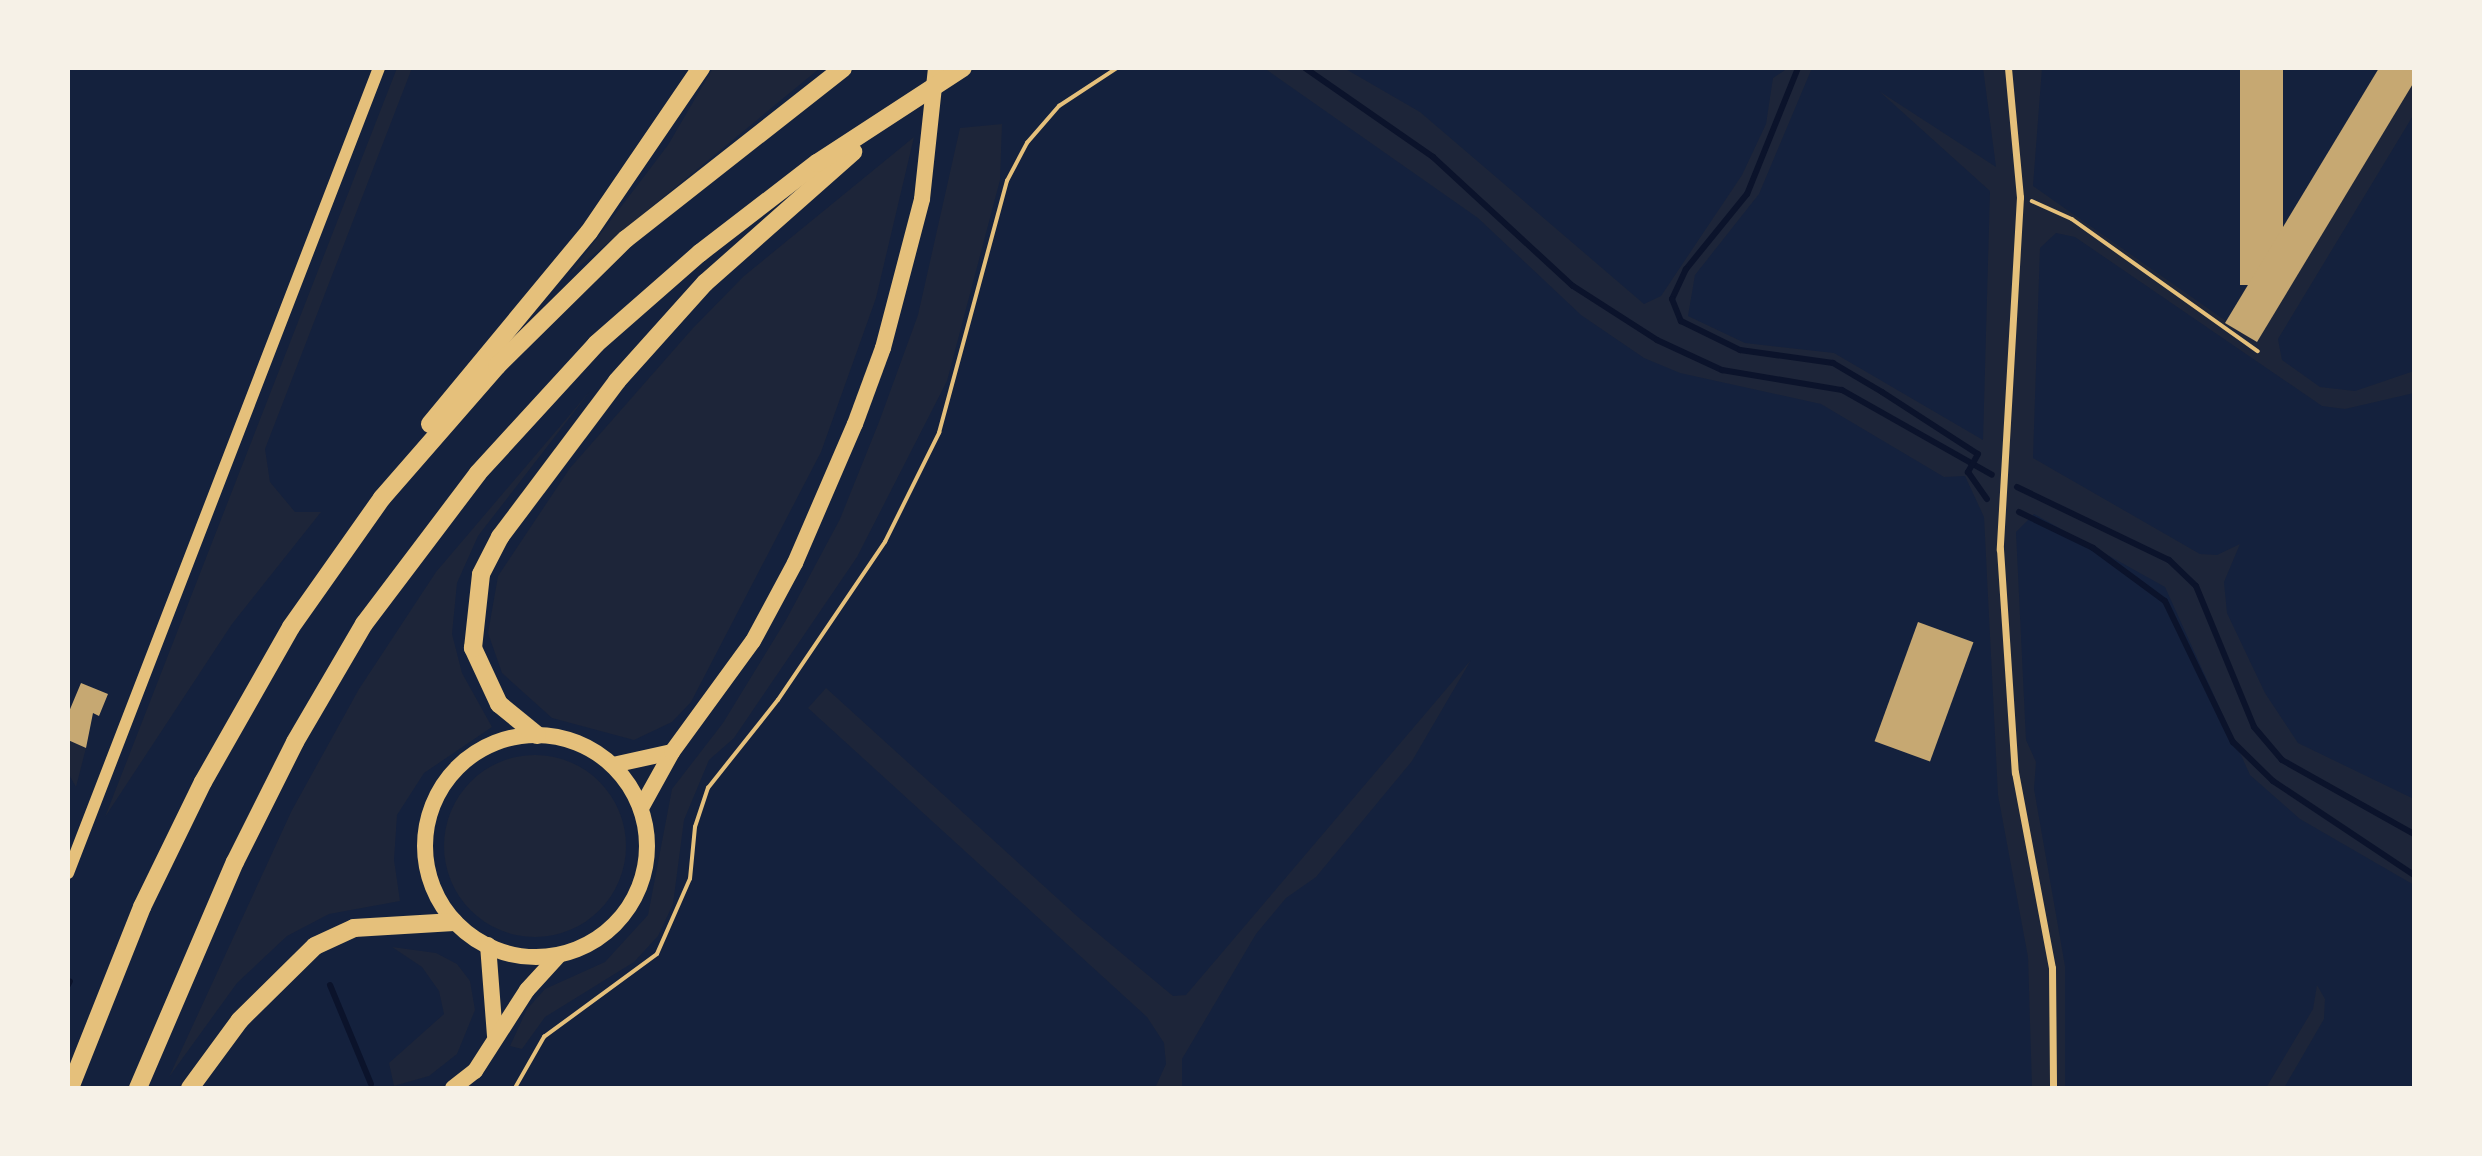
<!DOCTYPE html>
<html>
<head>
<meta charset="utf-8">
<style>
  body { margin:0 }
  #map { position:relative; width:2482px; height:1156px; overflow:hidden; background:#14213d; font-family:Karla,sans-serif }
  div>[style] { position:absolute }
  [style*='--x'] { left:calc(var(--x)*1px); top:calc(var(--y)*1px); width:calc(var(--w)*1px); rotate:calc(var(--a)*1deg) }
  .green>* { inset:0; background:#1d2539 }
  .round { border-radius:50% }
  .stream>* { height:6px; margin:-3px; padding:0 3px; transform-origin:3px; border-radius:3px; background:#0b132b }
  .building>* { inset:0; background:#c6a872; transform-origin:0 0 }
  .path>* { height:3.5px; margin:-1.75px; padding:0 1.75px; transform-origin:1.75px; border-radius:1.75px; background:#e5c07b }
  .minor>* { height:7px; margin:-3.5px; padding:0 3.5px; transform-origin:3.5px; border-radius:3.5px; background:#e5c07b }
  .tertiary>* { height:12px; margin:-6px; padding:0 6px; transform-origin:6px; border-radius:6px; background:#e5c07b }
  .trunk>* { height:16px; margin:-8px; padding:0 8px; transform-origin:8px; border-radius:8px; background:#e5c07b }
  .trunk>.ring { margin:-8px; padding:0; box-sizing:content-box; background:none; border:16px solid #e5c07b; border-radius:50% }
  .motorway>* { height:18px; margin:-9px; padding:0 9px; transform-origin:9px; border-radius:9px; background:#e5c07b }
  span { translate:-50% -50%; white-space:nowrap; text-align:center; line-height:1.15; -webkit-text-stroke:7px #f6f1e7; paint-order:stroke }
  .frame { position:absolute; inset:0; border:70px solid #f6f1e7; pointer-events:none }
</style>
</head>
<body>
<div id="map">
  <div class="green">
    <i style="clip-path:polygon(397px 68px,412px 68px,265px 449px,270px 482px,295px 512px,321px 512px,232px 624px,105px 817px)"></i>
    <i style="clip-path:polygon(713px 68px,820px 68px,569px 275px,668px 145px)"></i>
    <i style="clip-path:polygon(1264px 68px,1344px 68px,1420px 112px,1644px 304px,1661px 296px,1742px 175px,1766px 124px,1773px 78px,1788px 68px,1812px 68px,1759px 194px,1695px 275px,1688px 316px,1745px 343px,1834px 353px,1983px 440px,1990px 191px,1879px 91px,1996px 167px,1983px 68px,2042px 68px,2033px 186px,2256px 342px,2414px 82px,2414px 114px,2278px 339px,2282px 360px,2320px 387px,2355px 391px,2414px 371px,2414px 393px,2345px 409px,2322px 406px,2075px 237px,2056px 233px,2040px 248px,2033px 458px,2200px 554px,2217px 555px,2240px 544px,2224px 582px,2227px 613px,2265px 693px,2298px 743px,2414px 799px,2414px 885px,2300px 819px,2250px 775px,2165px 587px,2034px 514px,2016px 532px,2026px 740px,2036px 762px,2034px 789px,2065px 966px,2065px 1088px,2032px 1088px,2028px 957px,1998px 795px,1984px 517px,1965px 476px,1944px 477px,1821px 404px,1680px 373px,1644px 358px,1581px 315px,1478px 218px)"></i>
    <i style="clip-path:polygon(1002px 124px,1000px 180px,947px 381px,857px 557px,734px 738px,709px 760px,684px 820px,673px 904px,658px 936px,634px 962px,545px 1017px,522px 1049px,510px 1046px,527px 1009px,545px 989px,605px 962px,648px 915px,672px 789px,723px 723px,786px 620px,840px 519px,879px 422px,918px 315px,960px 128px)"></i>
    <i style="clip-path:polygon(914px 137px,876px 298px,821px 452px,691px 702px,672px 722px,634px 740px,552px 718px,502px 673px,488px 633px,498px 576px,570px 468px,693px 328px,744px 276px)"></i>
    <i style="clip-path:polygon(591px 390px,478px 536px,457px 583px,452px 634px,462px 673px,492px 727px,424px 773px,397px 815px,394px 860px,400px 901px,329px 914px,287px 936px,237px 983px,169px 1077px,292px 810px,359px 689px,436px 572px)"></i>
    <i style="clip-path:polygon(1471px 660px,1412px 761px,1316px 877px,1286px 898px,1256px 934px,1182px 1059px,1182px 1088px,1155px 1088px,1166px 1064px,1164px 1043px,1147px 1017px,808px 708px,826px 688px,1078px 917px,1173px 996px,1186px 995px)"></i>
    <i style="clip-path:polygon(68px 740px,86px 748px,76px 787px,68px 773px)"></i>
    <i class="round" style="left:444px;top:755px;width:182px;height:182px"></i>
    <i style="clip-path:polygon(392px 947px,436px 953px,457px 964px,470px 981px,475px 1010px,457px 1054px,429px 1076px,394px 1086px,389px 1063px,444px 1014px,439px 991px,422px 967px)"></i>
    <i style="clip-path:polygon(2317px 985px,2325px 999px,2324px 1019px,2284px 1088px,2266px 1088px,2313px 1009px)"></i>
  </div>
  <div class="stream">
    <i style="--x:1305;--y:68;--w:156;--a:34.8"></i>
    <i style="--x:1433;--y:157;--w:190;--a:42.7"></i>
    <i style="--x:1573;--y:286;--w:100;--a:32.7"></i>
    <i style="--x:1657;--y:340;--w:72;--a:24.8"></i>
    <i style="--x:1722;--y:370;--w:122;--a:9.5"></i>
    <i style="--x:1842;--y:390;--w:172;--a:29.5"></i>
    <i style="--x:1798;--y:68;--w:136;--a:112"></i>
    <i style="--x:1747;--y:194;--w:97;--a:129.1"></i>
    <i style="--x:1686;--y:269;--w:33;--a:115"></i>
    <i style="--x:1672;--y:299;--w:24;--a:68"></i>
    <i style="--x:1681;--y:321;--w:66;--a:26.2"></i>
    <i style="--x:1740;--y:350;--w:94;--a:8"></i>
    <i style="--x:1833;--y:363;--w:57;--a:30.6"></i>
    <i style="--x:1882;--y:392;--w:114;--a:32.9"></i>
    <i style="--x:1978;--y:454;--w:21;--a:119"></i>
    <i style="--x:1968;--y:472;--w:33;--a:55"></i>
    <i style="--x:2017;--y:487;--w:169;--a:25.7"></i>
    <i style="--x:2169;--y:560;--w:37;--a:44"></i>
    <i style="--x:2196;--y:586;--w:152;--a:67.6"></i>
    <i style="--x:2254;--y:727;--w:43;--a:49.7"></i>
    <i style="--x:2282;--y:760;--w:151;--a:29.3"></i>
    <i style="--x:2019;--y:512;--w:82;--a:25.9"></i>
    <i style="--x:2093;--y:548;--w:89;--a:36.4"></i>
    <i style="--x:2165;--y:601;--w:157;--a:64.3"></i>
    <i style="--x:2233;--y:742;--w:56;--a:44.3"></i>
    <i style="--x:2273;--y:781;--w:169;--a:33.7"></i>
    <i style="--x:68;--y:985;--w:4;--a:-63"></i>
    <i style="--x:330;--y:985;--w:107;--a:67.5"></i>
  </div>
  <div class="building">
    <i style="left:2240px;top:68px;width:43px;height:217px"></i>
    <i style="clip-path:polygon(2379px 68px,2414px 68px,2414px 82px,2257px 342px,2225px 323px)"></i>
    <i style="left:1918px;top:622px;width:59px;height:127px;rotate:20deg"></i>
    <i style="clip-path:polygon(81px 683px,108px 694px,99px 716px,93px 713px,86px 748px,68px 740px,68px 714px)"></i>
  </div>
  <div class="path">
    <i style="--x:2032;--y:201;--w:44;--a:24.2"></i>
    <i style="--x:2072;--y:219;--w:228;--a:35.4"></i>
    <i style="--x:515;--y:1088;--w:59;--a:-60.4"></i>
    <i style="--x:544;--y:1037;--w:140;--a:-36.3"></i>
    <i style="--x:657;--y:954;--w:82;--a:-66.3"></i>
    <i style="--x:690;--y:879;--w:52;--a:-84.5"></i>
    <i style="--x:695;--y:827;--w:41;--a:-71.6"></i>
    <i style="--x:708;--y:788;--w:112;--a:-51.5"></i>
    <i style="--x:778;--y:700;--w:191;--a:-55.9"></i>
    <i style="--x:885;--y:542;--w:122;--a:-63.6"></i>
    <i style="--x:939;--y:433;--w:261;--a:-74.9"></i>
    <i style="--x:1007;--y:181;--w:43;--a:-62.2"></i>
    <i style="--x:1027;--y:143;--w:49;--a:-49.1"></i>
    <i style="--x:1059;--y:106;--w:69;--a:-33.2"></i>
  </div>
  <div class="minor">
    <i style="--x:2008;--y:68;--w:130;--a:84.7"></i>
    <i style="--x:2020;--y:197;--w:353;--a:93.3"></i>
    <i style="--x:2000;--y:549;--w:224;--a:86.2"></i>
    <i style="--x:2015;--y:772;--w:199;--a:79.3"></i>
    <i style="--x:2052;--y:968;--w:120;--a:89.5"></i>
  </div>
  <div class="tertiary">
    <i style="--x:68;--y:873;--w:863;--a:-68.88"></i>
  </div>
  <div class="trunk">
    <i class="ring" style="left:425px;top:735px;width:206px;height:206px"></i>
    <i style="--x:613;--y:765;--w:60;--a:-12.4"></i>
    <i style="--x:641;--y:808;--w:64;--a:-61"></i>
    <i style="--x:672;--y:752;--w:137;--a:-53.9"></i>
    <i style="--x:753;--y:641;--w:89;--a:-61.7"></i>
    <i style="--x:795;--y:563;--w:151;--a:-66.7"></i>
    <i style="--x:855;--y:424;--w:81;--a:-69.8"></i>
    <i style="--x:883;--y:348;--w:154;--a:-75.3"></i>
    <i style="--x:922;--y:199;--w:132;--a:-83.9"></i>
    <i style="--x:488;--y:945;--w:91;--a:85.6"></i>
    <i style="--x:453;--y:1088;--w:28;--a:-38"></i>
    <i style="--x:475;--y:1071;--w:96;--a:-57.3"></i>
    <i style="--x:527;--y:990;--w:46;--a:-47.6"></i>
  </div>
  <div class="motorway">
    <i style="--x:430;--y:424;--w:249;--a:-50.4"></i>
    <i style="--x:589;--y:232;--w:199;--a:-55.7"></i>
    <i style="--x:537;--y:735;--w:49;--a:-140.8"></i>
    <i style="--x:499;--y:704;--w:62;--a:-114.9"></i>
    <i style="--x:473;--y:648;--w:74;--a:-83.8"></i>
    <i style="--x:481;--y:574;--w:42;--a:-62.8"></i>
    <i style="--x:500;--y:537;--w:195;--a:-53.1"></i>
    <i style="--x:617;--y:381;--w:132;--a:-48.1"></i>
    <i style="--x:705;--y:283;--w:198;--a:-41.5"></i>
    <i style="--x:70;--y:1088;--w:195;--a:-68.3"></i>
    <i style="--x:142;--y:907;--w:139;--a:-64"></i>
    <i style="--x:203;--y:782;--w:178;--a:-60.4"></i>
    <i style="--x:291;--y:627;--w:158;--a:-54.8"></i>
    <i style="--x:382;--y:498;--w:175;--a:-48.9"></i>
    <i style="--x:497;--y:366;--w:181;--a:-44.6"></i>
    <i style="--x:626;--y:239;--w:276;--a:-38.2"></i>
    <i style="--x:138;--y:1088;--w:246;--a:-66.8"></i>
    <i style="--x:235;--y:862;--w:134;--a:-63.4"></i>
    <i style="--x:295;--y:742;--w:137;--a:-59.7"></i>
    <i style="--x:364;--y:624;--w:189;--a:-52.9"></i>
    <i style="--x:478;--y:473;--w:175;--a:-47.5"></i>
    <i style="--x:596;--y:344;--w:138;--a:-41.2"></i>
    <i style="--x:700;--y:253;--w:148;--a:-37.6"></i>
    <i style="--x:817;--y:163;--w:174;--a:-33.1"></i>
    <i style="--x:190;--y:1088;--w:84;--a:-53.7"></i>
    <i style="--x:240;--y:1020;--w:105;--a:-44.6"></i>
    <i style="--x:315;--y:946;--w:43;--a:-24.8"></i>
    <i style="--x:354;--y:928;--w:100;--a:-3.4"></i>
  </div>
  <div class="frame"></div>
</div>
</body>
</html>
